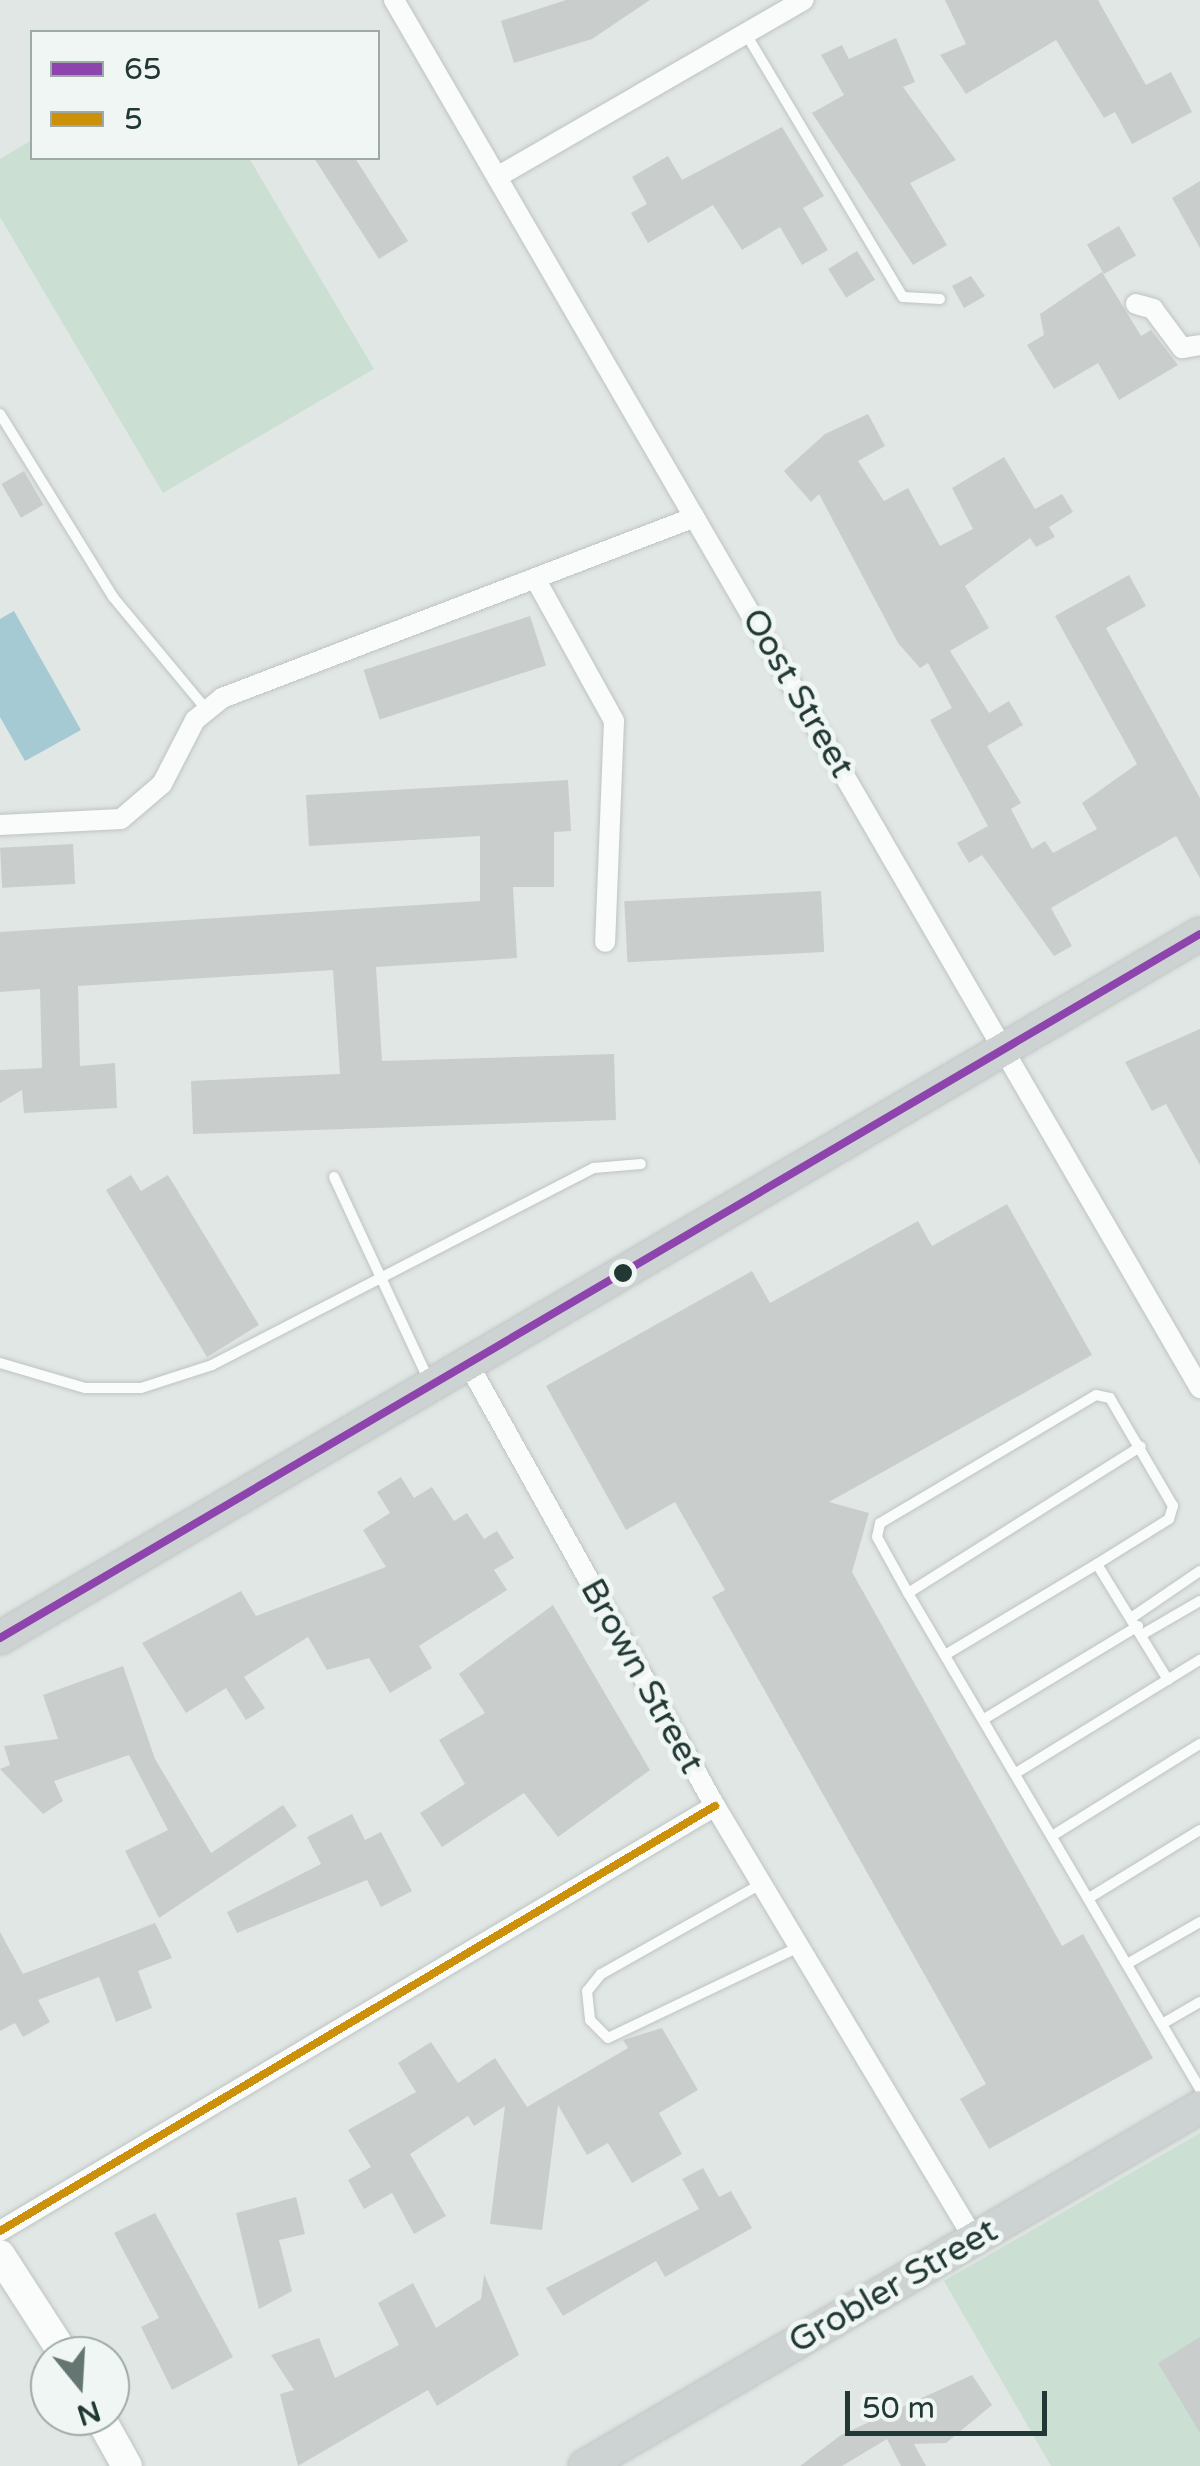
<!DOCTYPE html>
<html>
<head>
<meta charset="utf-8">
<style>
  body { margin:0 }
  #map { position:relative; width:1200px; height:2466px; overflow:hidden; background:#e1e7e5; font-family:"Varela Round",sans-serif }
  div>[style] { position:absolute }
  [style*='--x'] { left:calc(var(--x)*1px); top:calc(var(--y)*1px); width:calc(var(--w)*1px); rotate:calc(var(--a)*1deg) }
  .green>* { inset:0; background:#cbdfd3 }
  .water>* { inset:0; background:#a5cad3 }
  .building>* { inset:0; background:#c9cecc; transform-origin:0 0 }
  .roads { filter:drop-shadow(0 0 2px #bec4c2) drop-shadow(0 0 2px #bec4c2) }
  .lane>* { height:10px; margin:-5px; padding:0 5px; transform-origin:5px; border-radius:5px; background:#fafbfb }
  .street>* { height:20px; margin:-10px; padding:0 10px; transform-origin:10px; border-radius:10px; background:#fafbfb }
  .secondary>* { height:30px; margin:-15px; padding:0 15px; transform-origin:15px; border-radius:15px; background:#fafbfb }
  .primary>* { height:32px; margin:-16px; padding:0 16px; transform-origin:16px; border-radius:16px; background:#cdd3d2 }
  .bus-1>* { height:8px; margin:-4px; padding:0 4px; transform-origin:4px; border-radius:4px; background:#8e44ad }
  .bus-2>* { height:8px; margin:-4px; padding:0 4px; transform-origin:4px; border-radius:4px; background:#cc900a }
  .dots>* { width:28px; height:28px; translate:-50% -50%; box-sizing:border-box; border:5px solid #eff6f3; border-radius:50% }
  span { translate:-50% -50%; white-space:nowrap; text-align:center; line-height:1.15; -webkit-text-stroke:10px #eff6f3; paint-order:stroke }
  .street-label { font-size:35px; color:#223834 }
  .legend { position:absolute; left:30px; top:30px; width:350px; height:130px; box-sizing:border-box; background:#eff6f3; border:2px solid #9daaa7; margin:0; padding:12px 18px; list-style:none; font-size:30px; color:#223834 }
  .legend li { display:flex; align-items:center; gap:20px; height:50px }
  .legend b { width:50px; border:2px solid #9daaa7 }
  .north { position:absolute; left:30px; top:2336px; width:100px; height:100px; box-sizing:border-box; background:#eff6f3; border:2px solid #9daaa7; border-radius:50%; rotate:162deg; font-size:28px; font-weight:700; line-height:40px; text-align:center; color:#223834 }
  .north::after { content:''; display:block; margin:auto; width:35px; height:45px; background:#657572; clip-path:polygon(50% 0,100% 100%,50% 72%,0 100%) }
  .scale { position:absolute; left:845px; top:2391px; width:202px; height:45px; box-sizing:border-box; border:5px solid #223834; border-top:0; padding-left:12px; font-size:30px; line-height:35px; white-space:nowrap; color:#223834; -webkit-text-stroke:8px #eff6f3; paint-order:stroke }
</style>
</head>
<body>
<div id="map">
  <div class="green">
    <i style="clip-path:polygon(32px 140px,32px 158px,249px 158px,374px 369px,163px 493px,0 217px,0 159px)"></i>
    <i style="clip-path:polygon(1200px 2133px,1200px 2466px,1051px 2466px,944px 2281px)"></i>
  </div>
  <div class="water">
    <i style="clip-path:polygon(14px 611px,81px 730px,25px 761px,0 717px,0 619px)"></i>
  </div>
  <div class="building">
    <i style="clip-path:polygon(566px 0,650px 0,592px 39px,514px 63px,501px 21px)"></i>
    <i style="clip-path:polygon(945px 0,1098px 0,1146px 85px,1171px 72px,1192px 112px,1132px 144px,1115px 112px,1104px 118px,1056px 40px,966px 94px,940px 55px,966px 44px)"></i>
    <i style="clip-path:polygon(896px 38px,915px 82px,903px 87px,956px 160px,910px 183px,947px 245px,913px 265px,812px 113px,844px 95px,821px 55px,842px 45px,849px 59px)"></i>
    <i style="clip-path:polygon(782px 127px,824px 196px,803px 208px,828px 250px,802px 265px,780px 227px,742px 250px,713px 205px,648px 243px,631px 213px,647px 204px,632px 177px,668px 156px,682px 180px)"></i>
    <i style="clip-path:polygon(314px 158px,355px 158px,408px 241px,379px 259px)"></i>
    <i style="clip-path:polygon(1200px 181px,1200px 248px,1172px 198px)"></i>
    <i style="left:1119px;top:226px;width:34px;height:37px;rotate:60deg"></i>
    <i style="left:857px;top:251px;width:34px;height:34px;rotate:58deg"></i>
    <i style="clip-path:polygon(1102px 272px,1141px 336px,1151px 330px,1178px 365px,1119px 400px,1098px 363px,1054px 389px,1027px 345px,1044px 335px,1040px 314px)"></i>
    <i style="clip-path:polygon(971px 276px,985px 296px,964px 308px,952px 286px)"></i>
    <i style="clip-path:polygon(868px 414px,885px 446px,858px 461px,884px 501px,908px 488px,940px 546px,973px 529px,952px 488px,1004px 457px,1035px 509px,1062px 494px,1073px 512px,1049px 527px,1055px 537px,1036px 547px,1030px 538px,965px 586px,989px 628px,950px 651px,989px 713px,1009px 701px,1023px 725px,987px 746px,1021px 803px,1011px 809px,1032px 849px,1045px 841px,1053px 853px,1097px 829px,1082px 803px,1137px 764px,1055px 616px,1129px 575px,1146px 606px,1106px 628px,1200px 798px,1200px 878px,1176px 836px,1051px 908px,1072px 946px,1054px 956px,982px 855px,969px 863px,957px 843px,988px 826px,930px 720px,952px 708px,928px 663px,920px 668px,898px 643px,819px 494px,811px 502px,784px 471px,825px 434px)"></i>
    <i style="left:24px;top:471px;width:39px;height:26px;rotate:60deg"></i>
    <i style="left:530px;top:616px;width:52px;height:175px;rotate:72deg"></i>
    <i style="clip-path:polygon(568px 780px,571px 831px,554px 832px,554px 887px,513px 887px,517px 958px,376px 967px,382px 1061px,614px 1054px,616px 1120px,193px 1134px,191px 1081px,340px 1074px,333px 970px,78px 986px,80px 1066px,115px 1063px,117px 1108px,24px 1113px,22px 1090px,0 1103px,0 1070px,42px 1068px,40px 989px,0 992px,0 932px,480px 901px,480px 836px,309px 846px,306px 795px)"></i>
    <i style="left:73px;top:844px;width:40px;height:73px;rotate:87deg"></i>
    <i style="left:821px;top:891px;width:61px;height:197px;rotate:87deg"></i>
    <i style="clip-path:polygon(1200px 1029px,1200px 1165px,1166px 1104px,1152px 1111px,1125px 1062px)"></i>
    <i style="clip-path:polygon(131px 1175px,141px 1191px,168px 1175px,259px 1325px,207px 1357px,106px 1190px)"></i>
    <i style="clip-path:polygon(1007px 1204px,1092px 1355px,829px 1502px,869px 1513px,852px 1572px,1062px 1946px,1083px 1934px,1153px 2058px,989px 2149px,960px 2099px,986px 2084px,712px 1597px,725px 1590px,675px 1502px,626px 1530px,546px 1386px,752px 1271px,770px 1303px,918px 1221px,932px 1246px)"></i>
    <i style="clip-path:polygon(401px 1477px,414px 1498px,432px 1487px,454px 1521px,467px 1513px,484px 1539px,497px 1531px,514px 1558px,494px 1570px,507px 1590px,419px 1646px,432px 1668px,390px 1693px,369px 1658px,327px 1670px,308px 1637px,244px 1677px,265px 1708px,246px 1720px,226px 1688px,186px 1713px,142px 1643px,241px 1591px,256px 1616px,386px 1567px,363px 1530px,390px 1513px,377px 1492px)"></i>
    <i style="clip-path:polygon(553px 1605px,650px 1770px,558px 1837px,524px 1793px,442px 1847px,420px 1813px,465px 1784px,439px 1740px,485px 1713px,459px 1674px)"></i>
    <i style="clip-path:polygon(123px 1666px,155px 1759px,211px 1853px,283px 1805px,297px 1826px,159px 1918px,125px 1851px,168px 1830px,129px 1755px,54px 1781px,63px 1801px,43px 1814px,0 1769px,10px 1765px,4px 1746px,58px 1739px,43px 1695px)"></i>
    <i style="clip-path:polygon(352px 1814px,365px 1840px,381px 1832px,412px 1891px,381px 1907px,367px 1880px,237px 1933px,227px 1912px,321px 1864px,307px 1837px)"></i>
    <i style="clip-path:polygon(155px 1923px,172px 1958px,138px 1971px,152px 2008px,116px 2022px,99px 1977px,38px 2000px,50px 2022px,23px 2037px,15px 2023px,0 2031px,0 1932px,23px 1974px)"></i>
    <i style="clip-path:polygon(662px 2028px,698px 2090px,659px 2113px,682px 2154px,632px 2183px,608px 2143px,587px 2155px,558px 2105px,542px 2230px,490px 2224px,505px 2106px,474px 2126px,468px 2116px,410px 2154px,446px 2216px,414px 2234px,392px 2193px,364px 2209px,348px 2180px,371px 2167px,348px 2130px,416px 2092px,398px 2063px,431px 2042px,458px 2083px,495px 2058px,527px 2107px,628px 2048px,623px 2040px)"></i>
    <i style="clip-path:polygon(703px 2168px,719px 2197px,731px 2191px,752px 2228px,665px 2277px,656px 2261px,563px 2316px,546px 2288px,699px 2209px,682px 2179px)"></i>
    <i style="clip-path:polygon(296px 2197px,305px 2234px,279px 2240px,292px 2291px,259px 2309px,236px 2213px)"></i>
    <i style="clip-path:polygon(155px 2213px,233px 2357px,172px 2390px,141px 2327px,159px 2318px,114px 2233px)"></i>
    <i style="clip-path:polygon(484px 2274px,519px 2355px,437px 2406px,428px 2390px,298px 2466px,280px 2394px,294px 2390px,271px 2355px,319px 2338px,335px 2378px,399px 2345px,378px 2303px,413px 2283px,436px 2328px,481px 2299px)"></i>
    <i style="clip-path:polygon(1200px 2337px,1200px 2433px,1158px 2363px)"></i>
    <i style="clip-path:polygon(972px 2375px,992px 2405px,946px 2443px,914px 2444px,926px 2466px,901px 2466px,887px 2439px,842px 2466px,800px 2466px,841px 2435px)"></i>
  </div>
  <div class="roads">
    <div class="lane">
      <i style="--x:746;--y:34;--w:306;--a:59.2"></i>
      <i style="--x:903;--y:297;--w:37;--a:3"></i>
      <i style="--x:0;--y:414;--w:215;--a:58.3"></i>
      <i style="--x:113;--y:597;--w:144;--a:50.3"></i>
      <i style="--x:334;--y:1177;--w:223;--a:65"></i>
      <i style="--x:0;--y:1363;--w:89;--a:16.4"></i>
      <i style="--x:85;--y:1388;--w:56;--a:0"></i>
      <i style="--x:141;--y:1388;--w:75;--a:-17.9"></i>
      <i style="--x:212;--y:1365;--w:430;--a:-27.3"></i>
      <i style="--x:594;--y:1168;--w:47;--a:-4.9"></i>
      <i style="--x:908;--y:1593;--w:275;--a:-32.2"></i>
      <i style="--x:1134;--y:1616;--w:80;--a:-34.3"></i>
      <i style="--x:1143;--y:1634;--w:66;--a:-30.1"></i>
      <i style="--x:945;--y:1655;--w:177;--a:-30.9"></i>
      <i style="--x:1168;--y:1680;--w:136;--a:-121.5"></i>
      <i style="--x:1097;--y:1564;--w:85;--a:-32"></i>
      <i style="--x:1169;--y:1519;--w:14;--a:-73"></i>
      <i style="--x:1173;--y:1506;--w:125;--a:-120.3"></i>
      <i style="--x:1110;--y:1398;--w:14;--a:-168"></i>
      <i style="--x:1096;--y:1395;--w:251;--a:149.3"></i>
      <i style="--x:880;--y:1523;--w:14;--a:102"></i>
      <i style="--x:877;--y:1537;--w:64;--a:61"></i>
      <i style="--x:908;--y:1593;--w:576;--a:59.51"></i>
      <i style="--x:984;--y:1719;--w:180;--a:-31.1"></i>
      <i style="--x:1016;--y:1773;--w:216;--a:-31.6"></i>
      <i style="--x:1052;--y:1836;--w:174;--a:-31.9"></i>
      <i style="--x:761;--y:1884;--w:184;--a:150.6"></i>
      <i style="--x:601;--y:1974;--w:22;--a:129"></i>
      <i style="--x:587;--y:1991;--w:29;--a:84"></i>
      <i style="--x:590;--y:2020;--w:25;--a:45"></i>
      <i style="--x:608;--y:2038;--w:212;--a:-25.5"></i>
      <i style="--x:1089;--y:1898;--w:130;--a:-31.5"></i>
      <i style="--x:1127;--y:1964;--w:84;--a:-29.9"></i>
      <i style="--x:1162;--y:2024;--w:44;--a:-30.1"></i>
    </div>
    <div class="street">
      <i style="--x:394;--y:0;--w:1605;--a:59.86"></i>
      <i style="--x:497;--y:177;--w:354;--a:-30"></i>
      <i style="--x:1136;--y:304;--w:18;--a:16"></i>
      <i style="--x:1153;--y:309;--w:49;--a:53.4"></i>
      <i style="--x:1182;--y:348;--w:18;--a:-9"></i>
      <i style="--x:536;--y:580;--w:161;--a:61"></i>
      <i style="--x:614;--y:721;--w:221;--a:92.3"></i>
      <i style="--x:0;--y:825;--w:121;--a:-2.8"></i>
      <i style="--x:121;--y:819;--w:54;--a:-40.5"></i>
      <i style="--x:162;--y:784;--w:72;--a:-62.7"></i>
      <i style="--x:195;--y:720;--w:35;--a:-39"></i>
      <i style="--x:222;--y:698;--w:506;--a:-20.94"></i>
      <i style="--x:470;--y:1367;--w:503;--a:60.83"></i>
      <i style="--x:715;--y:1806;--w:505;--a:59.11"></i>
      <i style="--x:0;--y:2231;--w:832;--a:-30.73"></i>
    </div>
    <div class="secondary">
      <i style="--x:0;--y:2255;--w:120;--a:57.2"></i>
      <i style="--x:99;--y:2416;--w:57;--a:60.8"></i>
    </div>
    <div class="primary">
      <i style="--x:0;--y:1638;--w:1391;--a:-30.4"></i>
      <i style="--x:585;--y:2466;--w:712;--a:-30.27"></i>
    </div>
  </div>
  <div class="bus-1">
    <i style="--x:0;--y:1638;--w:1391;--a:-30.4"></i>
  </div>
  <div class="bus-2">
    <i style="--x:0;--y:2231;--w:832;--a:-30.73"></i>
  </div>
  <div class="dots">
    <i style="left:623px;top:1273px;background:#223834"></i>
  </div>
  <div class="street-label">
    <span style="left:798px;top:693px;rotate:60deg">Oost Street</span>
    <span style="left:642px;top:1676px;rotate:61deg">Brown Street</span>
    <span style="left:893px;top:2286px;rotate:-30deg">Grobler Street</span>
  </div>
  <ul class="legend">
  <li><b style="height:12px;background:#8e44ad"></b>65</li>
  <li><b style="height:12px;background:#cc900a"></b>5</li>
  </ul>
  <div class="north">N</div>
  <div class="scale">50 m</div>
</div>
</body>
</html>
